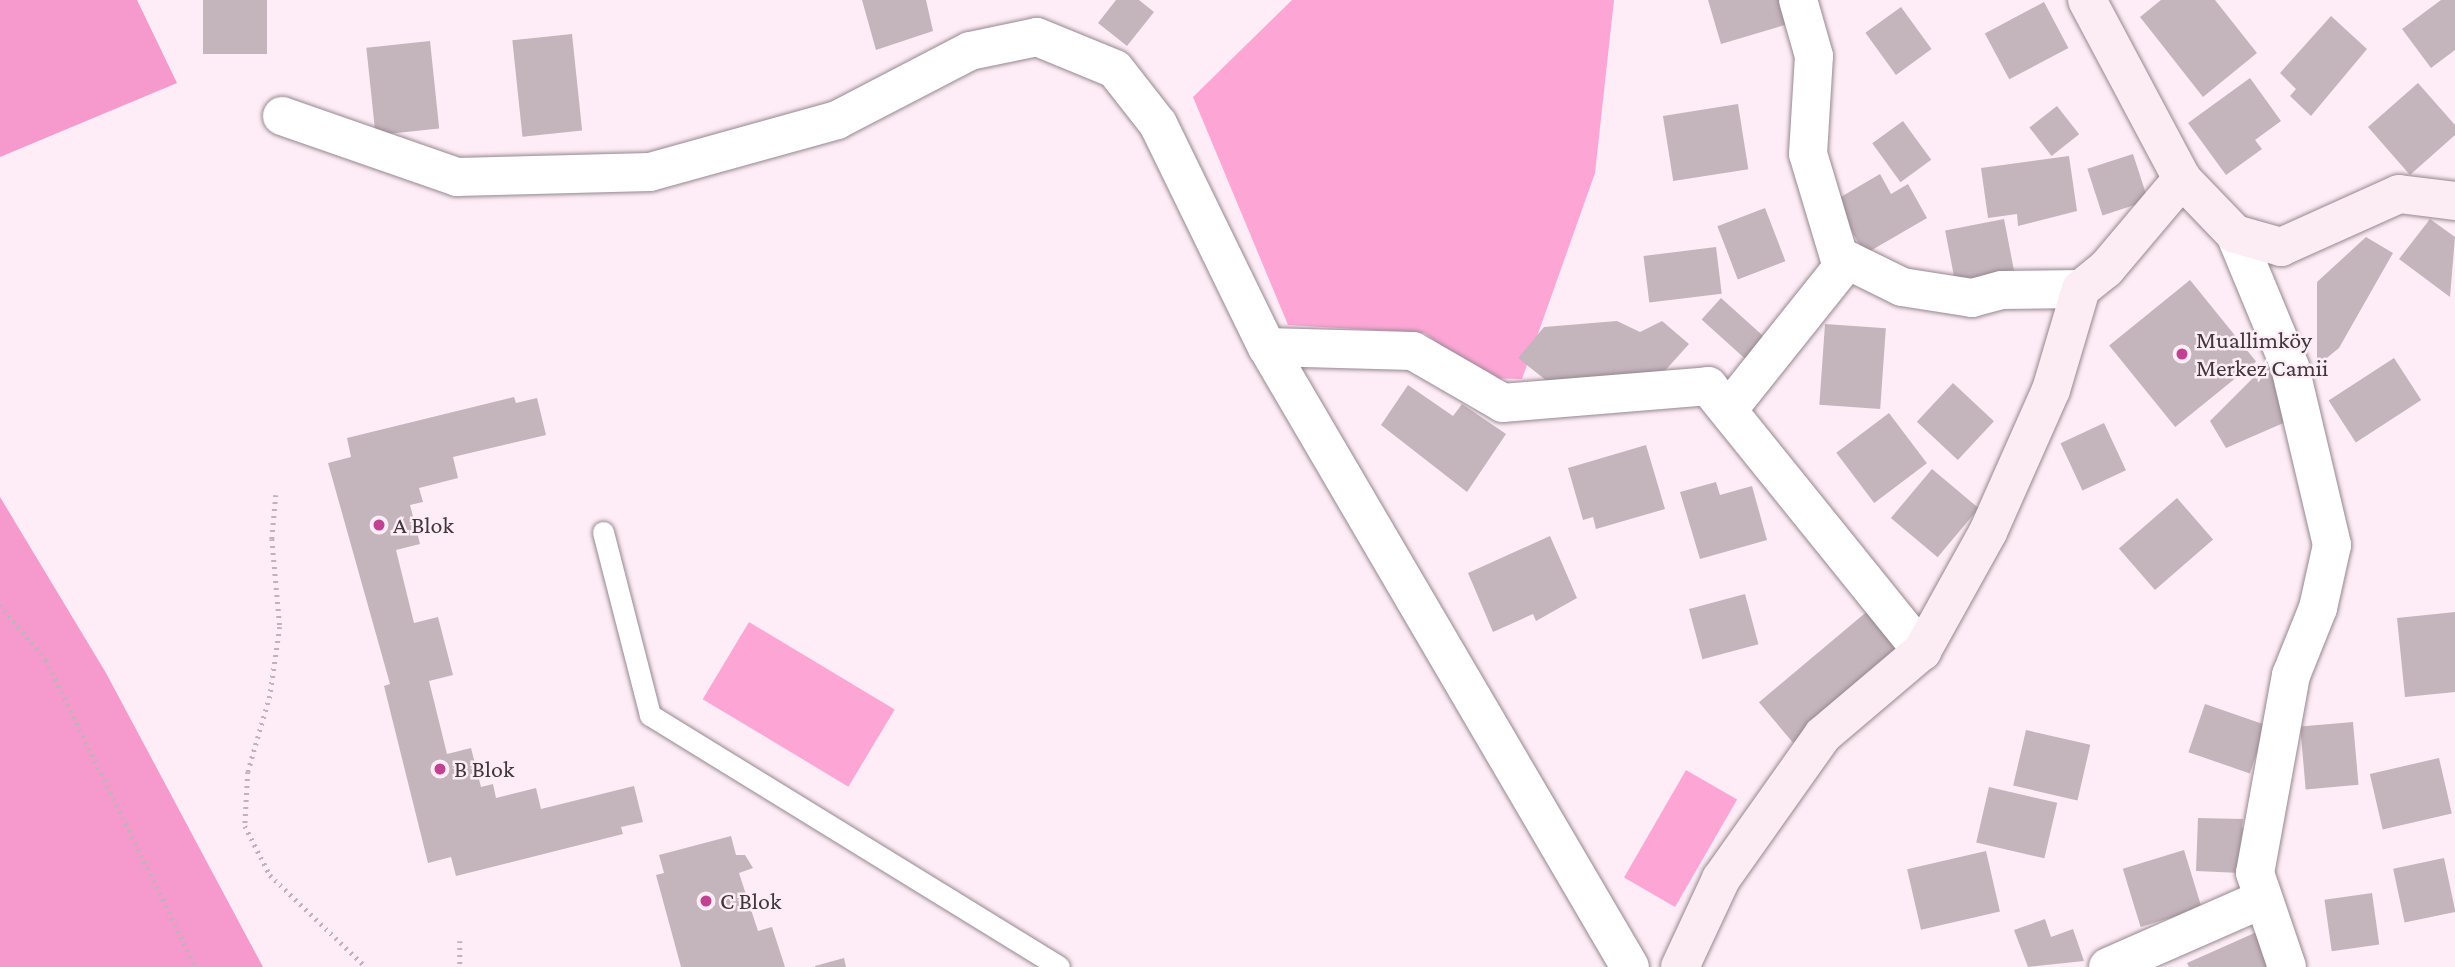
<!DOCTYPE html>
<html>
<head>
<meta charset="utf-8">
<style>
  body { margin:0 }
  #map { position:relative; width:2455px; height:967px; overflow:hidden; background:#feedf6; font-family:"Crimson Pro",serif }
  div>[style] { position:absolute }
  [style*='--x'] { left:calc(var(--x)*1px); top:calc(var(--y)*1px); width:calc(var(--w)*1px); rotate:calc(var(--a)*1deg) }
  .green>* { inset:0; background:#fda6d6; transform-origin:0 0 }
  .forest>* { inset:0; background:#f69acd }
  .building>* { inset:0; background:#c4b4bc; transform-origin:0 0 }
  .path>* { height:4.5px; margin-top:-2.25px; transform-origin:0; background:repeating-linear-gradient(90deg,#bfb2b9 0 2px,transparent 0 7px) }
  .roads { filter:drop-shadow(0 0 2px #96878f) drop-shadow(0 0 2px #96878f) }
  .lane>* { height:21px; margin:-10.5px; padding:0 10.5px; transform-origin:10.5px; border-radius:10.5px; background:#fff }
  .street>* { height:38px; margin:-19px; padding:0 19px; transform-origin:19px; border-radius:19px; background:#fff }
  .secondary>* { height:38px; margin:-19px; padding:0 19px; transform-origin:19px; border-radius:19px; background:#fcedf4 }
  .dots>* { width:19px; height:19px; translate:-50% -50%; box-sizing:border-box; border:4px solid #feedf6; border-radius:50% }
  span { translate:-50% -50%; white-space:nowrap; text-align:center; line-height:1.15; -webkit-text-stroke:5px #feedf6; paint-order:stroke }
  .poi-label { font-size:24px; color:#3e383b }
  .left { translate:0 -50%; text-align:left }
</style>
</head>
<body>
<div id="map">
  <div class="green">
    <i style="clip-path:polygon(1292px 0,1614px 0,1595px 173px,1522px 379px,1482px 378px,1425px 333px,1288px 325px,1193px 97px)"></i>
    <i style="left:749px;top:622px;width:170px;height:90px;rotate:31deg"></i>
    <i style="left:1686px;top:770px;width:59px;height:124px;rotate:30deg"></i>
  </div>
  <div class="forest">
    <i style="clip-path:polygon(0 0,137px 0,177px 83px,0 157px)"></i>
    <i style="clip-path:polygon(0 497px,106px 673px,263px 967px,0 967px)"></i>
  </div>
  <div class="building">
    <i style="left:203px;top:0;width:64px;height:54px"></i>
    <i style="clip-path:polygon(862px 0,926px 0,933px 31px,876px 50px)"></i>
    <i style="clip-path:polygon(1116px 0,1139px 0,1154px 12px,1127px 46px,1098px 23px)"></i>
    <i style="clip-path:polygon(1708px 0,1781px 0,1788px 24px,1721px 44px)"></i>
    <i style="clip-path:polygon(2161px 0,2215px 0,2257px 53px,2203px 97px,2140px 17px)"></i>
    <i style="clip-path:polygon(2441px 0,2455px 0,2455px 50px,2431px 68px,2402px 29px)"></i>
    <i style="left:2044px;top:2px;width:52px;height:67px;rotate:62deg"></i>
    <i style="left:1901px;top:7px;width:52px;height:44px;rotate:54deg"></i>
    <i style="clip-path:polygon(2331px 16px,2367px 49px,2311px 116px,2290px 96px,2296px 89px,2280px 73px)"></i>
    <i style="left:572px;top:34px;width:97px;height:60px;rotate:84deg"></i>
    <i style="left:430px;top:41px;width:88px;height:64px;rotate:84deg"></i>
    <i style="clip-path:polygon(2250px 78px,2281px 121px,2255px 140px,2262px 149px,2226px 175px,2188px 123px)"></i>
    <i style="clip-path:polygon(2418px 83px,2455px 125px,2455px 135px,2410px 175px,2368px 127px)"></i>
    <i style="left:1738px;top:104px;width:66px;height:76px;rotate:81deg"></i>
    <i style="left:2057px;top:106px;width:36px;height:35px;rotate:52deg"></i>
    <i style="left:1903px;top:121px;width:48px;height:38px;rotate:54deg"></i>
    <i style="left:2133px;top:154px;width:49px;height:48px;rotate:72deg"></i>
    <i style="clip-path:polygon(2069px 156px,2077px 211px,2018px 226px,2017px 214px,1988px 218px,1981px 168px)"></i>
    <i style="clip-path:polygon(1880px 174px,1891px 194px,1908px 184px,1927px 218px,1865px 254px,1834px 201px)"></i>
    <i style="left:1765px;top:208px;width:57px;height:51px;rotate:69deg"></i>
    <i style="left:2004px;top:219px;width:62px;height:60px;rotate:79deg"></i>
    <i style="clip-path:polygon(2430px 219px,2455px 237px,2450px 297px,2399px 259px)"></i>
    <i style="clip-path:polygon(2366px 237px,2393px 253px,2339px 348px,2317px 366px,2317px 282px)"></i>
    <i style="left:1716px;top:247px;width:47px;height:73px;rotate:83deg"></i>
    <i style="left:2190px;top:280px;width:105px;height:104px;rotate:51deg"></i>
    <i style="left:1721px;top:298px;width:62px;height:29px;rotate:42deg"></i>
    <i style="clip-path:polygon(1617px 321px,1640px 332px,1662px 321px,1689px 344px,1653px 384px,1562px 393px,1518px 358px,1544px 327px)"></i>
    <i style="left:1825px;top:324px;width:61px;height:81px;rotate:4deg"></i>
    <i style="left:2394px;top:358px;width:50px;height:78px;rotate:57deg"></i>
    <i style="clip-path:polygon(2266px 365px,2295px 418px,2226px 448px,2210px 421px)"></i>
    <i style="left:1953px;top:383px;width:56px;height:53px;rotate:43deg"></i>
    <i style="clip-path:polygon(1408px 385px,1453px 416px,1462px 404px,1506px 434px,1467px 492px,1381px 425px)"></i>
    <i style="clip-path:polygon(514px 397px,516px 403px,537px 398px,546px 435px,453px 457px,458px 478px,419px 488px,423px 502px,410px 505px,420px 544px,396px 550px,414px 623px,438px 617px,453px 675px,429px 681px,447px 754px,471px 748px,481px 787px,493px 784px,496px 798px,536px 788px,541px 809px,634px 786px,643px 822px,621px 827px,623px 834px,456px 876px,451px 857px,428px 863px,384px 686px,390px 684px,328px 463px,351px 457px,347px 438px)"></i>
    <i style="left:1889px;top:413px;width:63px;height:66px;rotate:53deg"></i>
    <i style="left:2104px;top:423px;width:52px;height:48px;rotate:65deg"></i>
    <i style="clip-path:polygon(1646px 445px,1665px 509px,1596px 529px,1593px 517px,1583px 520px,1568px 468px)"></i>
    <i style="left:1932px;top:469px;width:61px;height:64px;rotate:40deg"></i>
    <i style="clip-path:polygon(1716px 482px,1720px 495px,1752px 486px,1767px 540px,1700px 559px,1680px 492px)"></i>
    <i style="left:2177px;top:498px;width:55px;height:77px;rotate:49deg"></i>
    <i style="clip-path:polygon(1550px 536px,1577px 598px,1536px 621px,1533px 614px,1493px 632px,1468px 573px)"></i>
    <i style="left:1745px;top:594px;width:52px;height:58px;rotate:75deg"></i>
    <i style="left:1870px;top:609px;width:53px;height:145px;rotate:50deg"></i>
    <i style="clip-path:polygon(2455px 612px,2455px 692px,2405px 697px,2397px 618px)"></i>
    <i style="left:2205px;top:704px;width:65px;height:51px;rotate:19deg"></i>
    <i style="left:2353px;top:722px;width:63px;height:53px;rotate:85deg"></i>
    <i style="left:2026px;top:730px;width:66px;height:57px;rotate:13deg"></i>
    <i style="left:2439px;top:758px;width:57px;height:71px;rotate:77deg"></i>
    <i style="left:1989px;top:787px;width:70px;height:57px;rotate:13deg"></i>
    <i style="clip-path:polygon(2198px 818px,2243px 819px,2242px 828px,2254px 829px,2241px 873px,2196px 871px)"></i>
    <i style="clip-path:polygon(731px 836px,736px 855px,745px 855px,753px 868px,739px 873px,758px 931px,772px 927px,785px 967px,681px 967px,656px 875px,664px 873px,659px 855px)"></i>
    <i style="left:2184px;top:850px;width:61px;height:64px;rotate:73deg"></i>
    <i style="left:1986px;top:851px;width:62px;height:81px;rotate:77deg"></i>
    <i style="left:2444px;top:858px;width:55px;height:52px;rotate:78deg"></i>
    <i style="left:2372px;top:893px;width:52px;height:48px;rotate:82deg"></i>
    <i style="clip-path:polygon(2045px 919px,2051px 937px,2073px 929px,2084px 961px,2028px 967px,2014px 930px)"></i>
    <i style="clip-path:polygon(2259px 931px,2275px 967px,2189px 967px,2187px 963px)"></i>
    <i style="clip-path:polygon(844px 958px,846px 967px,815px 967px,815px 966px)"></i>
  </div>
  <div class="path">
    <i style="--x:276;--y:495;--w:44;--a:95.2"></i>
    <i style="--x:272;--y:539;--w:88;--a:84.8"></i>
    <i style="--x:280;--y:627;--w:70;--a:98.2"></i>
    <i style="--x:270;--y:696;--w:79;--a:106.1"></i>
    <i style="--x:248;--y:772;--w:54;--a:93.2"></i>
    <i style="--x:245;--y:826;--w:55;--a:63"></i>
    <i style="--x:270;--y:875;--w:133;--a:43.8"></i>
    <i style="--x:0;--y:605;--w:72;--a:50.1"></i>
    <i style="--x:46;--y:660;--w:342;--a:64"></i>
    <i style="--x:460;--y:941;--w:26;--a:90"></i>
  </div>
  <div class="roads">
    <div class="lane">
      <i style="--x:603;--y:532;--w:189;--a:75.6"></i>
      <i style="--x:650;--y:715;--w:480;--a:31.6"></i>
    </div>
    <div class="street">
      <i style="--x:282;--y:116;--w:185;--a:19.2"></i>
      <i style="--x:457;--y:177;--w:193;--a:-1.5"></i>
      <i style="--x:650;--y:172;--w:194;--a:-15.5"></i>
      <i style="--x:837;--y:120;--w:150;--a:-27.4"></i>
      <i style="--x:970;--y:51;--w:68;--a:-11.8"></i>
      <i style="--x:1037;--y:37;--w:84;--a:22.3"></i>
      <i style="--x:1115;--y:69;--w:70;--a:52"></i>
      <i style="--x:1158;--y:124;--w:248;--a:64"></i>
      <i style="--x:1267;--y:347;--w:718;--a:59.65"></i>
      <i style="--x:2235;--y:234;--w:144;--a:67.5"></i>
      <i style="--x:2290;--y:367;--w:183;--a:76.7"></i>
      <i style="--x:2332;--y:545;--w:65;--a:102.5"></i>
      <i style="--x:2318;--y:608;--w:72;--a:111.9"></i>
      <i style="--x:2291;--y:675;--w:201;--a:100.3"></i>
      <i style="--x:2255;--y:873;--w:99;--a:71.2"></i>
      <i style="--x:1839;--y:256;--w:70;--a:26.2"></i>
      <i style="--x:1902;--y:287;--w:71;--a:8.9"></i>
      <i style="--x:1972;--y:298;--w:31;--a:-15"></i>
      <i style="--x:2002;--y:290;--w:79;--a:-0.7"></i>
      <i style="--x:1267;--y:347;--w:146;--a:1.6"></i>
      <i style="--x:1413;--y:351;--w:104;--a:30"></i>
      <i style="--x:1503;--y:403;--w:206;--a:-4.7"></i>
      <i style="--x:1708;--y:386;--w:341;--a:51.1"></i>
      <i style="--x:1728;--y:410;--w:183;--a:-51.4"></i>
      <i style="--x:1842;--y:267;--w:118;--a:-106.7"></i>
      <i style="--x:1808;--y:154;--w:98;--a:-86.5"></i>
      <i style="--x:1814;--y:56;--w:58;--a:-105.9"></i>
      <i style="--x:2108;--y:967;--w:169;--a:-23.7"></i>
    </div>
    <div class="secondary">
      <i style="--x:2087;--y:0;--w:203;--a:62"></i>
      <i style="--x:2182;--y:179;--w:76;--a:46.1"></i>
      <i style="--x:2235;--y:234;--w:48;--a:15.8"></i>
      <i style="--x:2281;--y:247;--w:129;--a:-24.2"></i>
      <i style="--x:2399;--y:194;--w:56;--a:7.1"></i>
      <i style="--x:1680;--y:967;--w:97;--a:-65"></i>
      <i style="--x:1721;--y:879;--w:176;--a:-54.7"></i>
      <i style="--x:1823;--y:735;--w:130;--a:-40.3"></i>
      <i style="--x:1922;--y:651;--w:136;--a:-61"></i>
      <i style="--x:1988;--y:532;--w:155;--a:-66.1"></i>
      <i style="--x:2051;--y:390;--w:105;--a:-73.5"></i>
      <i style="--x:2081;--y:289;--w:32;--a:-39"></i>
      <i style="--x:2106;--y:269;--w:118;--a:-49.8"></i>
    </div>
  </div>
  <div class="dots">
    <i style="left:2182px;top:354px;background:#c04291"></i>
    <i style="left:379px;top:525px;background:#c04291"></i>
    <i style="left:440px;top:769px;background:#c04291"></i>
    <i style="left:706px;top:901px;background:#c04291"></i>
  </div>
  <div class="poi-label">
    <span class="left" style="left:2196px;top:354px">Muallimköy<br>Merkez Camii</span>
    <span class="left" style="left:393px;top:525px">A Blok</span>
    <span class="left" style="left:454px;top:769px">B Blok</span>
    <span class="left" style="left:720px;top:901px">C Blok</span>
  </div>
</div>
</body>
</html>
